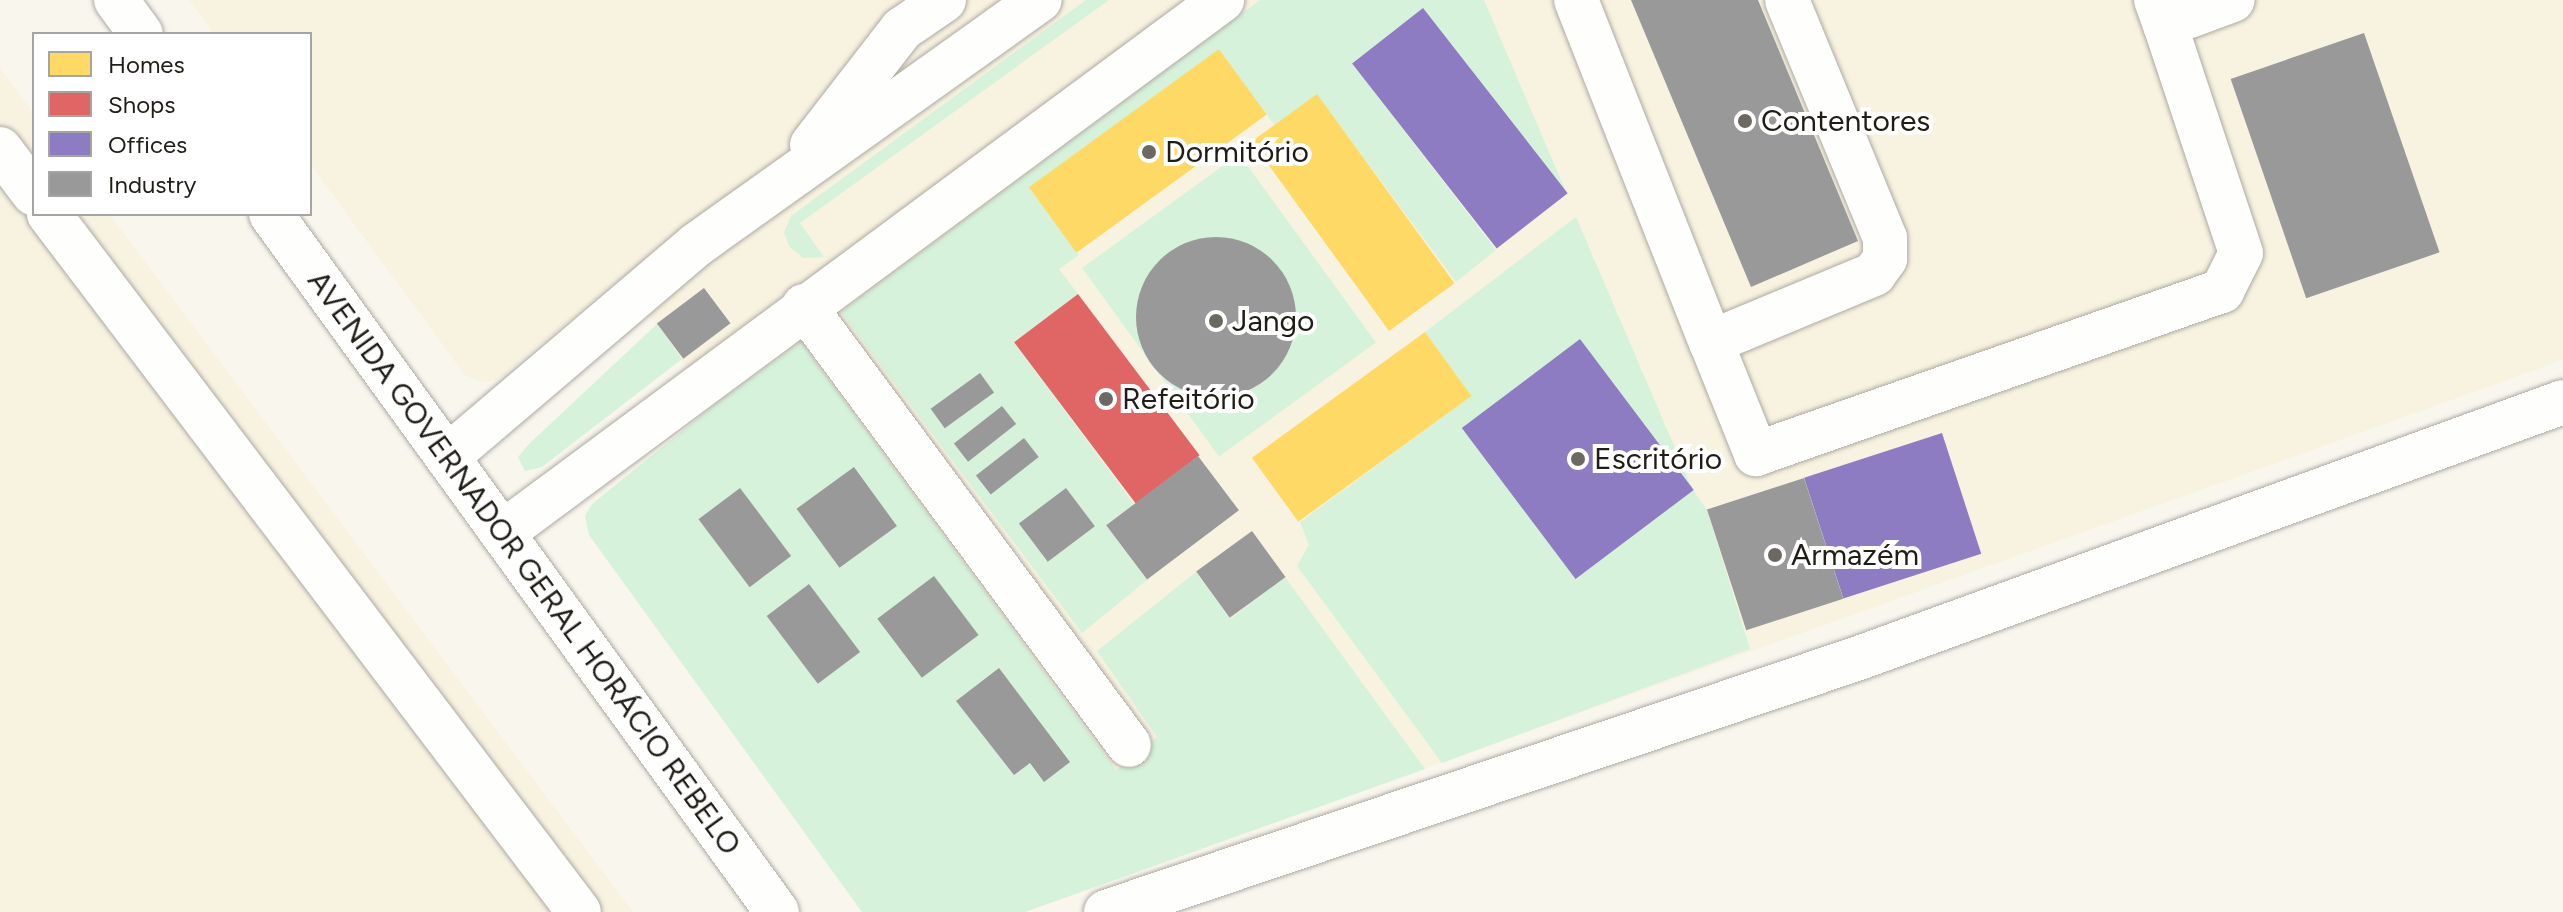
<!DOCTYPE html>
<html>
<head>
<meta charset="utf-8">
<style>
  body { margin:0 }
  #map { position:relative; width:2563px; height:912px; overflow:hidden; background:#f9f6ee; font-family:Figtree,sans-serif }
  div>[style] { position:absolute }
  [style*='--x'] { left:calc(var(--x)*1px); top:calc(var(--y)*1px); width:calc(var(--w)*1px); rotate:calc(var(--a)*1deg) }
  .built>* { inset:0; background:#f8f2e0 }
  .green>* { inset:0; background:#d6f2db; transform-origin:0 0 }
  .homes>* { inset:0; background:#ffd966; transform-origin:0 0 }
  .shops>* { inset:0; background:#e06666; transform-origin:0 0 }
  .offices>* { inset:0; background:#8e7cc3; transform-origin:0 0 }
  .industry>* { inset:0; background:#999; transform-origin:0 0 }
  .round { border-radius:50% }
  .roads { filter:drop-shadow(0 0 2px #adaaa3) drop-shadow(0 0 2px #adaaa3) }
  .minor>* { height:44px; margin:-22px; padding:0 22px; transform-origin:22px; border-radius:22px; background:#fefefc }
  .major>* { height:44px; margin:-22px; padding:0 22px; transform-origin:22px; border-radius:22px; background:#fefefc }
  .dots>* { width:22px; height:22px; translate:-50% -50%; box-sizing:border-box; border:4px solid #fff; border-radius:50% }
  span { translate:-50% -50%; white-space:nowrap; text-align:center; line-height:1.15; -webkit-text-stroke:8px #fff; paint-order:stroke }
  .poi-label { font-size:30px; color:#201d16 }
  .left { translate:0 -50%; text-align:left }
  .street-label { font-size:30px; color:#201d16 }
  .legend { position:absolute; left:32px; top:32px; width:280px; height:184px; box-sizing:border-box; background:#fff; border:2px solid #a6a5a2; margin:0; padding:10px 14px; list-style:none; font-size:24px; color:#201d16 }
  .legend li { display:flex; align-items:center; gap:16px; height:40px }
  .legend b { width:40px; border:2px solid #a6a5a2 }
</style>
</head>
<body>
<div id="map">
  <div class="built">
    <i style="clip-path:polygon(189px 0,2563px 0,2563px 360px,1025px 912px,862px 912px,589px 535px,585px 516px,592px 504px,713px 406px,622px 277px,497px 380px,481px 382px,465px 375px,310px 164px,310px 34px,214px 34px)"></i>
    <i style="clip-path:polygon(0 69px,34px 114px,34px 214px,109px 214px,633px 912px,0 912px)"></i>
  </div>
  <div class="green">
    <i style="clip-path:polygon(1086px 0,1109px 0,800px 223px,824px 257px,803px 258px,789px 246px,784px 232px,791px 216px)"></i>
    <i style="clip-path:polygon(1260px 0,1484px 0,1567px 194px,1423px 8px,1352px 63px,1496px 250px,1456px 282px,1317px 95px,1275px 126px,1219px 49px,1031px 190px,1079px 255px,1059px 269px,1078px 294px,1014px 342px,1134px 504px,1106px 525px,1147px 580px,1082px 633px,841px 312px)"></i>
    <i style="left:1239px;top:154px;width:233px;height:194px;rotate:54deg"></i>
    <i style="clip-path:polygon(1576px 217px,1693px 490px,1707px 510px,1750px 649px,1442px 763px,1297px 566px,1309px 545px,1300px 522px,1471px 396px,1425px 332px)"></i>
    <i style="clip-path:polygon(657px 324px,682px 359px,542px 467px,525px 471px,518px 457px,529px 444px)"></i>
    <i style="clip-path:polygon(801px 342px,1116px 770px,1157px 737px,1097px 651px,1196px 572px,1230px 619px,1285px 577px,1425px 769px,1025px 912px,862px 912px,589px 535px,585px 516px,592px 504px,713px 406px)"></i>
  </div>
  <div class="homes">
    <i style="left:1219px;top:49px;width:81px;height:235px;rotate:54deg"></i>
    <i style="left:1317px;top:94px;width:234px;height:81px;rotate:54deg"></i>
    <i style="left:1425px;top:332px;width:79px;height:214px;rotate:54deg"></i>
  </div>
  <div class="shops">
    <i style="left:1078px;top:294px;width:202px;height:80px;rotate:53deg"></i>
  </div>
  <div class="offices">
    <i style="left:1423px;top:8px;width:235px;height:90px;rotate:52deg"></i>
    <i style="left:1580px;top:339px;width:189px;height:148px;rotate:53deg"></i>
    <i style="left:1942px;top:433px;width:127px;height:145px;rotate:72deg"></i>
  </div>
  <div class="industry">
    <i style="clip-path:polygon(1631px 0,1758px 0,1858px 241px,1751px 287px)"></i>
    <i style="left:2364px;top:33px;width:232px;height:141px;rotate:71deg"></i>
    <i class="round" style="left:1136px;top:237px;width:160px;height:160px"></i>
    <i style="left:704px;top:288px;width:44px;height:59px;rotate:53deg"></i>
    <i style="left:980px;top:373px;width:24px;height:61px;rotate:54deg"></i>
    <i style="left:1002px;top:406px;width:23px;height:61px;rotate:52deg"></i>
    <i style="left:1024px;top:438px;width:24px;height:61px;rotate:52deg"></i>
    <i style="left:1198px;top:456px;width:68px;height:115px;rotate:53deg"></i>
    <i style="left:854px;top:467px;width:73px;height:71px;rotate:54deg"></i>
    <i style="left:1804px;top:478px;width:127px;height:102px;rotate:72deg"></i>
    <i style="left:740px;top:488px;width:85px;height:52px;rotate:53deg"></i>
    <i style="left:1066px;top:488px;width:48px;height:59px;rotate:53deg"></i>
    <i style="left:1252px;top:531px;width:57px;height:69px;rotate:54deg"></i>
    <i style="left:934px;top:576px;width:74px;height:71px;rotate:53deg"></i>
    <i style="left:809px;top:584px;width:85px;height:53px;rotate:53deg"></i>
    <i style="clip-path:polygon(999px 668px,1070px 762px,1044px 782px,1030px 763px,1014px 775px,956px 701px)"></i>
  </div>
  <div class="roads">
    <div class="minor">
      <i style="--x:1576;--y:0;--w:368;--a:68.5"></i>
      <i style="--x:1711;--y:342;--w:177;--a:-22.6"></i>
      <i style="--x:1874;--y:274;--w:19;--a:-54"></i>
      <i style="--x:1885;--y:259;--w:21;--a:-90"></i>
      <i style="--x:1885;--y:238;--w:257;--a:-112.4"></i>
      <i style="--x:2156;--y:0;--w:27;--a:70"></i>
      <i style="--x:2165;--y:25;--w:72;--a:-20.2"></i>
      <i style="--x:812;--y:145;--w:147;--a:-52.2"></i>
      <i style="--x:902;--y:29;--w:51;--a:-34.6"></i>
      <i style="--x:0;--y:149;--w:56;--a:52.9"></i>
      <i style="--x:49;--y:214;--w:876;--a:52.79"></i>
      <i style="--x:804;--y:306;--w:546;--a:53.49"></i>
      <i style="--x:1711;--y:342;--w:121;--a:68.1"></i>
      <i style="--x:1756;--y:454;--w:494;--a:-19.3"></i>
      <i style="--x:2222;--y:291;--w:42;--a:-63.4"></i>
      <i style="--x:2241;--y:253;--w:240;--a:-108.4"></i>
      <i style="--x:447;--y:457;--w:327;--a:-40.4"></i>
      <i style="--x:696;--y:245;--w:422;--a:-35.5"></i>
      <i style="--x:502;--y:533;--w:896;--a:-36.51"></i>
      <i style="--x:1106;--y:912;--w:795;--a:-18.64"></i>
      <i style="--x:1859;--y:658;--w:749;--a:-19.98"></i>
    </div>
    <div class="major">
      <i style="--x:116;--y:0;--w:42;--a:53.7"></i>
      <i style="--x:271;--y:214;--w:862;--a:54.06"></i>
    </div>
  </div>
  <div class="dots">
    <i style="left:1745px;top:121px;background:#6c6962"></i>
    <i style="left:1149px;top:152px;background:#6c6962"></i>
    <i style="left:1216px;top:321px;background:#6c6962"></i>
    <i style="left:1106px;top:399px;background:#6c6962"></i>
    <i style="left:1578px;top:459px;background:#6c6962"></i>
    <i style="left:1775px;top:555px;background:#6c6962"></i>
  </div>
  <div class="poi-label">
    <span class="left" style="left:1761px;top:121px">Contentores</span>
    <span class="left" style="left:1165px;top:152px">Dormitório</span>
    <span class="left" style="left:1232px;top:321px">Jango</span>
    <span class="left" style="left:1122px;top:399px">Refeitório</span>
    <span class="left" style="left:1594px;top:459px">Escritório</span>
    <span class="left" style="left:1791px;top:555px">Armazém</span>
  </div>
  <div class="street-label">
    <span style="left:524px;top:563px;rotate:54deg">AVENIDA GOVERNADOR GERAL HORÁCIO REBELO</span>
  </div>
  <ul class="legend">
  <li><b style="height:22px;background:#ffd966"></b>Homes</li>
  <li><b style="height:22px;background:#e06666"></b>Shops</li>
  <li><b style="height:22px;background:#8e7cc3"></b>Offices</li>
  <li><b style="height:22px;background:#999"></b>Industry</li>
  </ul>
</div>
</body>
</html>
